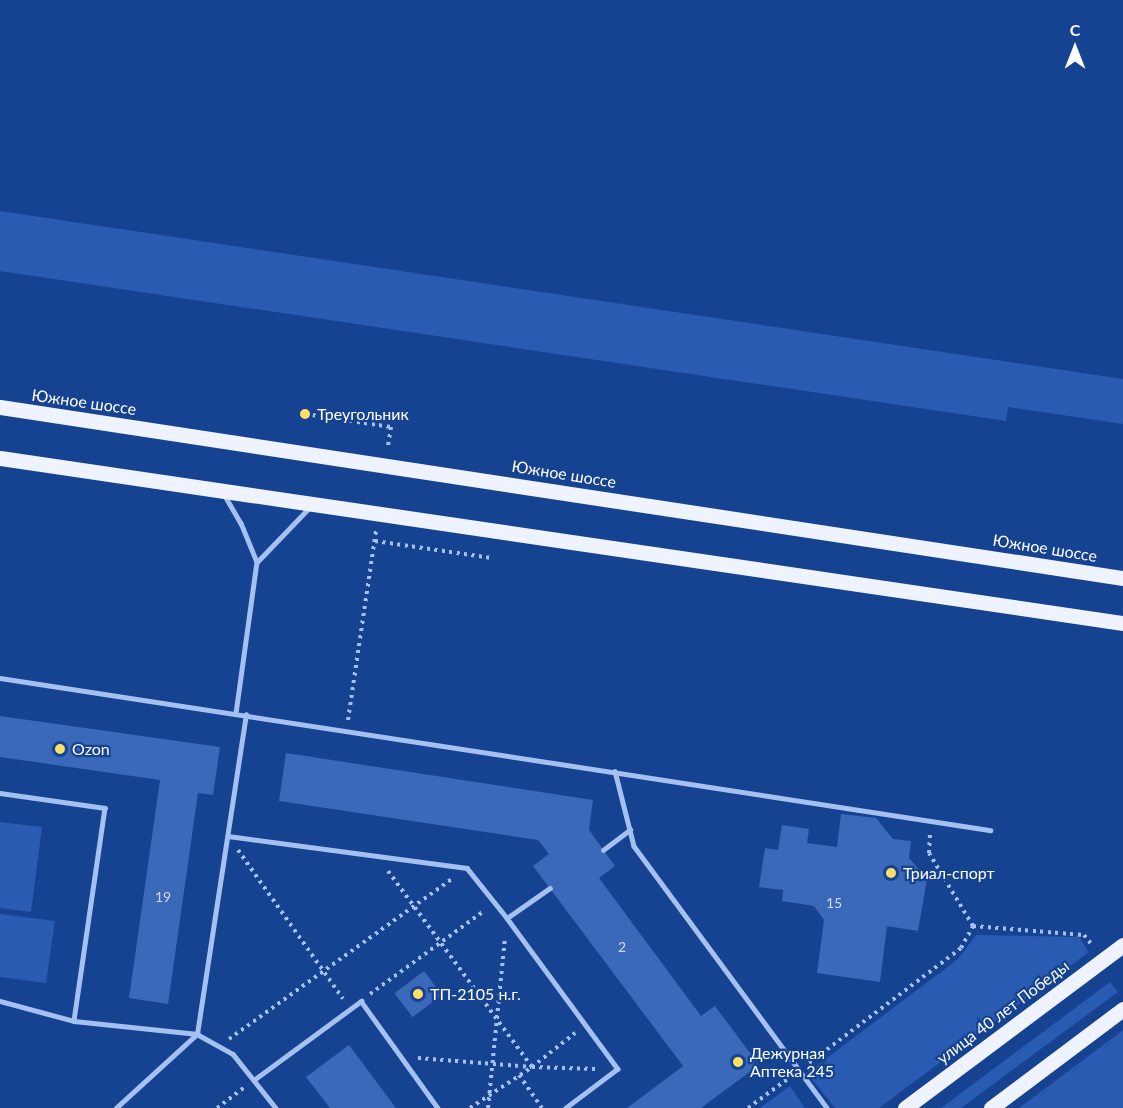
<!DOCTYPE html>
<html>
<head>
<meta charset="utf-8">
<style>
  body { margin:0 }
  #map { position:relative; width:1123px; height:1108px; overflow:hidden; background:#164292; font-family:Lato,sans-serif }
  div>[style] { position:absolute }
  [style*='--x'] { left:calc(var(--x)*1px); top:calc(var(--y)*1px); width:calc(var(--w)*1px); rotate:calc(var(--a)*1deg) }
  .green>* { inset:0; background:#285bb1 }
  .building>* { inset:0; background:#3a69b9; transform-origin:0 0 }
  .path>* { height:4px; margin-top:-2px; transform-origin:0; background:repeating-linear-gradient(90deg,#a5c1f1 0 3px,transparent 0 7.5px) }
  .lane>* { height:4.5px; margin:-2.25px; padding:0 2.25px; transform-origin:2.25px; border-radius:2.25px; background:#a5c1f1 }
  .primary>* { height:15px; margin:-7.5px; padding:0 7.5px; transform-origin:7.5px; border-radius:7.5px; background:#eef3ff }
  .dots>* { width:16px; height:16px; translate:-50% -50%; box-sizing:border-box; border:3px solid #164292; border-radius:50% }
  span { translate:-50% -50%; white-space:nowrap; text-align:center; line-height:1.15; -webkit-text-stroke:4.5px #164292; paint-order:stroke }
  .number-label { font-size:14px; color:#cedaee }
  .number-label span { -webkit-text-stroke-width:0 }
  .street-label { font-size:16px; color:#fff }
  .poi-label { font-size:16px; color:#fff }
  .left { translate:0 -50%; text-align:left }
  .north { position:absolute; left:1045px; top:18px; width:60px; height:60px; -webkit-text-stroke:4px #164292; paint-order:stroke; rotate:0deg; font-size:16px; font-weight:700; line-height:24px; text-align:center; color:#fff }
  .north::after { content:''; display:block; margin:auto; width:21px; height:27px; background:#fff; clip-path:polygon(50% 0,100% 100%,50% 72%,0 100%) }
</style>
</head>
<body>
<div id="map">
  <div class="green">
    <i style="clip-path:polygon(0 211px,1123px 379px,1123px 424px,1008px 407px,1006px 421px,0 271px)"></i>
    <i style="clip-path:polygon(0 822px,42px 827px,31px 912px,0 908px)"></i>
    <i style="clip-path:polygon(0 914px,55px 921px,46px 983px,0 977px)"></i>
    <i style="clip-path:polygon(976px 935px,1079px 937px,1089px 952px,879px 1108px,835px 1108px,807px 1073px,958px 959px)"></i>
    <i style="clip-path:polygon(1110px 982px,1118px 992px,961px 1108px,941px 1108px)"></i>
    <i style="clip-path:polygon(1123px 1030px,1123px 1108px,1019px 1108px)"></i>
    <i style="clip-path:polygon(790px 1086px,805px 1108px,760px 1108px)"></i>
  </div>
  <div class="building">
    <i style="clip-path:polygon(0 716px,220px 747px,213px 795px,198px 793px,168px 1004px,129px 998px,160px 780px,0 757px)"></i>
    <i style="clip-path:polygon(286px 753px,593px 800px,589px 830px,615px 866px,599px 878px,701px 1016px,715px 1006px,759px 1065px,701px 1108px,627px 1108px,683px 1066px,533px 866px,549px 854px,538px 840px,279px 801px)"></i>
    <i style="clip-path:polygon(841px 814px,876px 818px,893px 839px,911px 841px,909px 858px,927px 879px,918px 931px,887px 926px,880px 982px,817px 973px,824px 920px,814px 906px,782px 901px,783px 890px,759px 887px,765px 848px,778px 850px,782px 825px,809px 829px,807px 843px,837px 847px)"></i>
    <i style="left:424px;top:971px;width:30px;height:37px;rotate:53deg"></i>
    <i style="clip-path:polygon(349px 1045px,396px 1108px,330px 1108px,306px 1077px)"></i>
  </div>
  <div class="path">
    <i style="--x:305;--y:414;--w:87;--a:8.6"></i>
    <i style="--x:391;--y:427;--w:20;--a:99"></i>
    <i style="--x:375;--y:541;--w:118;--a:8.3"></i>
    <i style="--x:348;--y:720;--w:191;--a:-81.6"></i>
    <i style="--x:238;--y:850;--w:182;--a:54.8"></i>
    <i style="--x:388;--y:871;--w:243;--a:53.7"></i>
    <i style="--x:532;--y:1067;--w:55;--a:-38.3"></i>
    <i style="--x:973;--y:926;--w:111;--a:4.6"></i>
    <i style="--x:1084;--y:935;--w:14;--a:51"></i>
    <i style="--x:370;--y:994;--w:142;--a:-36.1"></i>
    <i style="--x:229;--y:1039;--w:274;--a:-35.7"></i>
    <i style="--x:418;--y:1058;--w:114;--a:4.5"></i>
    <i style="--x:532;--y:1067;--w:64;--a:1.8"></i>
    <i style="--x:809;--y:1063;--w:191;--a:-37.1"></i>
    <i style="--x:961;--y:948;--w:25;--a:-61"></i>
    <i style="--x:973;--y:926;--w:85;--a:-121.1"></i>
    <i style="--x:929;--y:853;--w:21;--a:-87"></i>
    <i style="--x:519;--y:1075;--w:40;--a:55.1"></i>
    <i style="--x:217;--y:1108;--w:35;--a:-37"></i>
    <i style="--x:470;--y:1108;--w:73;--a:-33.3"></i>
    <i style="--x:488;--y:1108;--w:170;--a:-84.3"></i>
    <i style="--x:748;--y:1108;--w:51;--a:-36.2"></i>
  </div>
  <div class="lane">
    <i style="--x:224;--y:494;--w:34;--a:60"></i>
    <i style="--x:241;--y:523;--w:42;--a:67.7"></i>
    <i style="--x:257;--y:562;--w:152;--a:97.9"></i>
    <i style="--x:257;--y:562;--w:75;--a:-46.1"></i>
    <i style="--x:0;--y:678;--w:1002;--a:8.73"></i>
    <i style="--x:615;--y:771;--w:77;--a:75.8"></i>
    <i style="--x:634;--y:846;--w:325;--a:53.6"></i>
    <i style="--x:0;--y:793;--w:106;--a:8.1"></i>
    <i style="--x:105;--y:808;--w:215;--a:98.3"></i>
    <i style="--x:228;--y:836;--w:241;--a:7.6"></i>
    <i style="--x:467;--y:868;--w:64;--a:51.3"></i>
    <i style="--x:507;--y:918;--w:187;--a:53.7"></i>
    <i style="--x:618;--y:1069;--w:65;--a:143.1"></i>
    <i style="--x:603;--y:850;--w:34;--a:-37"></i>
    <i style="--x:507;--y:918;--w:52;--a:-34.9"></i>
    <i style="--x:0;--y:1001;--w:77;--a:15.1"></i>
    <i style="--x:74;--y:1021;--w:124;--a:6"></i>
    <i style="--x:197;--y:1034;--w:41;--a:29.1"></i>
    <i style="--x:233;--y:1054;--w:69;--a:51.5"></i>
    <i style="--x:255;--y:1079;--w:132;--a:-36.3"></i>
    <i style="--x:361;--y:1001;--w:132;--a:54.3"></i>
    <i style="--x:116;--y:1108;--w:110;--a:-42.4"></i>
    <i style="--x:197;--y:1034;--w:323;--a:-81.3"></i>
  </div>
  <div class="primary">
    <i style="--x:0;--y:407;--w:1136;--a:8.66"></i>
    <i style="--x:0;--y:458;--w:1135;--a:8.36"></i>
    <i style="--x:905;--y:1108;--w:272;--a:-36.8"></i>
    <i style="--x:991;--y:1108;--w:165;--a:-36.9"></i>
  </div>
  <div class="dots">
    <i style="left:305px;top:414px;background:#ffdf64"></i>
    <i style="left:60px;top:749px;background:#ffdf64"></i>
    <i style="left:891px;top:873px;background:#ffdf64"></i>
    <i style="left:418px;top:994px;background:#ffdf64"></i>
    <i style="left:738px;top:1062px;background:#ffdf64"></i>
  </div>
  <div class="number-label">
    <span style="left:163px;top:897px">19</span>
    <span style="left:834px;top:903px">15</span>
    <span style="left:622px;top:947px">2</span>
  </div>
  <div class="street-label">
    <span style="left:84px;top:402px;rotate:8deg">Южное шоссе</span>
    <span style="left:564px;top:474px;rotate:9deg">Южное шоссе</span>
    <span style="left:1045px;top:548px;rotate:9deg">Южное шоссе</span>
    <span style="left:1003px;top:1012px;rotate:-37deg">улица 40 лет Победы</span>
  </div>
  <div class="poi-label">
    <span class="left" style="left:317px;top:414px">Треугольник</span>
    <span class="left" style="left:72px;top:749px">Ozon</span>
    <span class="left" style="left:903px;top:873px">Триал-спорт</span>
    <span class="left" style="left:430px;top:994px">ТП-2105 н.г.</span>
    <span class="left" style="left:750px;top:1062px">Дежурная<br>Аптека 245</span>
  </div>
  <div class="north">С</div>
</div>
</body>
</html>
